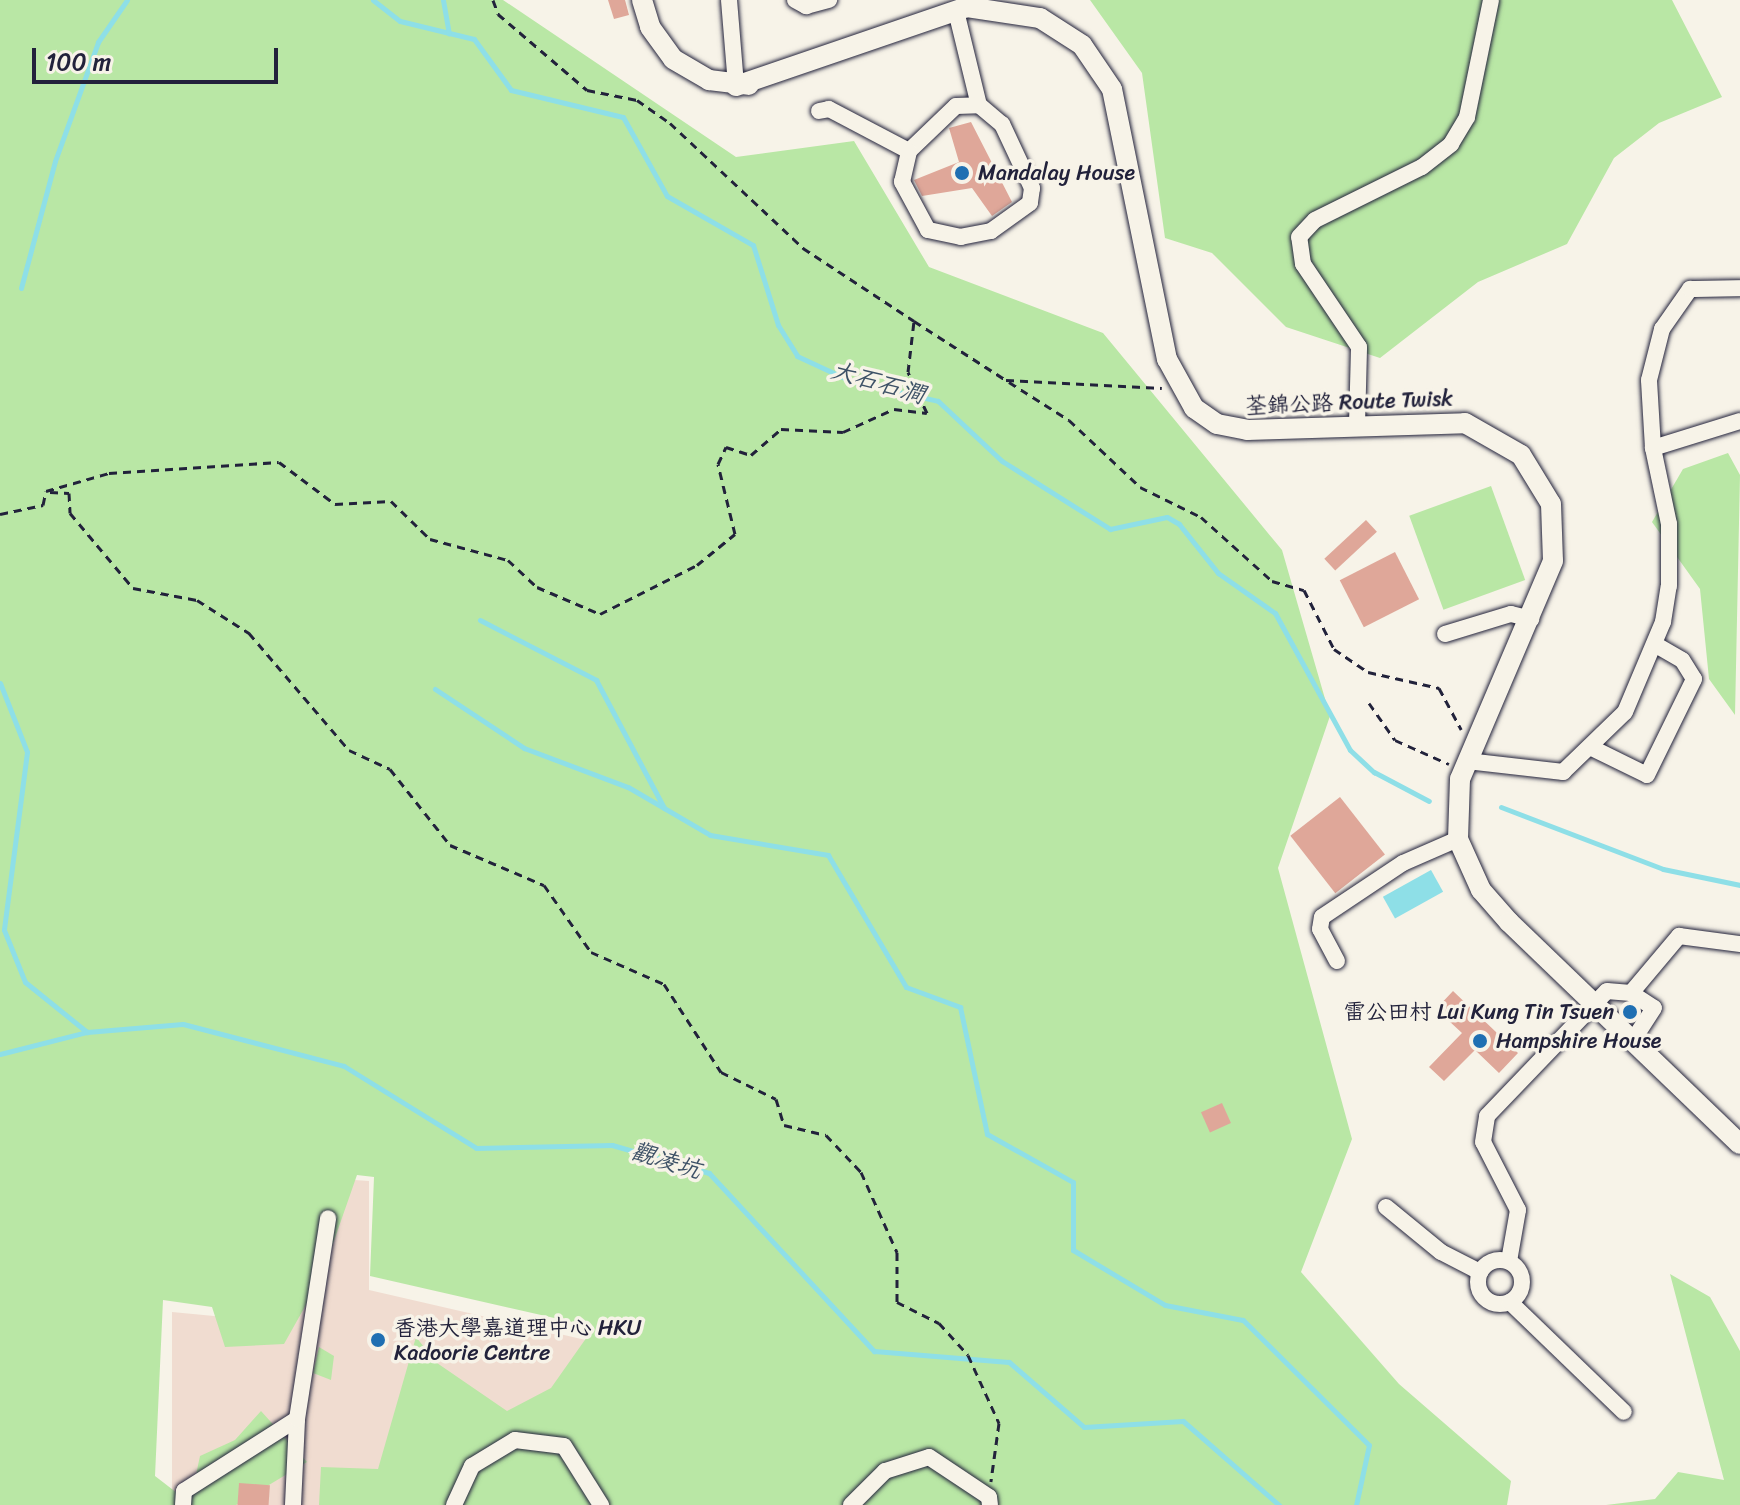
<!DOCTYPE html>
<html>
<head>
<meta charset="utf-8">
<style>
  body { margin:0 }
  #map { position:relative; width:1740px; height:1505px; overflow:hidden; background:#f7f3e8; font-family:Sriracha,"LXGW WenKai TC",sans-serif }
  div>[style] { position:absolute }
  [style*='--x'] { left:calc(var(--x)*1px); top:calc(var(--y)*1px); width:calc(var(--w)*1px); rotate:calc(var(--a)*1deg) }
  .built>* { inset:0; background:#f0dcd0 }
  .green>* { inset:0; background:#b9e7a5; transform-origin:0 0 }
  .water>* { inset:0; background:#8edfe7; transform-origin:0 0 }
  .stream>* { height:5px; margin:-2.5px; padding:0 2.5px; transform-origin:2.5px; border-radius:2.5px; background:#8edfe7 }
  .building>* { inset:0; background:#dfa799; transform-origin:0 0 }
  .path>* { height:3px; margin-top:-1.5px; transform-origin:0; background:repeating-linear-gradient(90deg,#22223b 0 8px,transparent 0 14px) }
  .roads { filter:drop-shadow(0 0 2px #22223b) drop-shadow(0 0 2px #22223b) }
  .minor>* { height:16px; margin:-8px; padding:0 8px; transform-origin:8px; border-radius:8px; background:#f7f3e8 }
  .minor>.ring { margin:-8px; padding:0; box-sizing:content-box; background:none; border:16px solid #f7f3e8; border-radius:50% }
  .major>* { height:20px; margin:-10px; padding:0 10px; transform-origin:10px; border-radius:10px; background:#f7f3e8 }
  .dots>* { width:22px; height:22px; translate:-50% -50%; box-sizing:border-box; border:4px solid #f7f3e8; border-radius:50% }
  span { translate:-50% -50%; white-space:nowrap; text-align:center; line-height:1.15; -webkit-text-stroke:7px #f7f3e8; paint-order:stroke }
  .poi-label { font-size:22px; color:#22223b }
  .left { translate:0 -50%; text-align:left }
  .right { translate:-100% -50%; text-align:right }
  .street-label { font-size:22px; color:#22223b }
  .water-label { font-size:24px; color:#3d5166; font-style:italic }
  .scale { position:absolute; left:32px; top:48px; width:246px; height:36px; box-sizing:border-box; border:4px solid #22223b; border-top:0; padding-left:10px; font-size:24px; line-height:28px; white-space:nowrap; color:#22223b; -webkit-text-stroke:6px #f7f3e8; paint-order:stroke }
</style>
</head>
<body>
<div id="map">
  <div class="built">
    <i style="clip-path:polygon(310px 1177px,369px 1181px,369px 1290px,659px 1357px,550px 1505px,172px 1505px,172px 1312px,278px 1322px)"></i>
  </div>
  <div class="green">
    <i style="clip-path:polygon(0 0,503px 0,736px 157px,854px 141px,929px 267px,1103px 333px,1282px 550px,1330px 716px,1278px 868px,1352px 1139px,1301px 1272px,1399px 1384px,1511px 1481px,1507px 1505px,319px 1505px,321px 1467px,378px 1469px,416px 1337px,437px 1363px,507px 1411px,551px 1388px,594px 1327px,370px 1276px,374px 1177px,357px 1175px,321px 1278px,284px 1344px,225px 1347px,212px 1307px,163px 1300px,155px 1476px,190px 1503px,200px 1456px,235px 1440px,261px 1411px,307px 1462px,236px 1505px,0 1505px)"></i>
    <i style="clip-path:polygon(1090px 0,1672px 0,1722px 97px,1659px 123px,1614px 158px,1567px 244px,1478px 282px,1380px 358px,1286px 327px,1212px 253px,1165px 238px,1142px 73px)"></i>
    <i style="clip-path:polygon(1728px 453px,1740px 475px,1735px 715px,1709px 679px,1700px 589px,1652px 522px,1683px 469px)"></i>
    <i style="left:1491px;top:486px;width:100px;height:87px;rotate:70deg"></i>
    <i style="clip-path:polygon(1670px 1274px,1710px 1297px,1740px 1351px,1740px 1505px,1606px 1505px,1655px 1499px,1678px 1472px,1724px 1480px)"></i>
    <i style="clip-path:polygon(319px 1347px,334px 1356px,331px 1380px,313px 1373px)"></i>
  </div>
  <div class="water">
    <i style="left:1431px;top:870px;width:25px;height:55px;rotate:61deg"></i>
  </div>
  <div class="stream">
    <i style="--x:373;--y:0;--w:34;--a:38"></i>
    <i style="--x:400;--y:21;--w:76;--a:13.7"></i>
    <i style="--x:474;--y:39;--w:63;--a:54"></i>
    <i style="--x:511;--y:90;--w:115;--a:13.6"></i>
    <i style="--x:623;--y:117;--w:90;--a:60.9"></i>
    <i style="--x:667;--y:196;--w:99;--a:29.7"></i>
    <i style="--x:753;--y:245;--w:84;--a:72.6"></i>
    <i style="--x:778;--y:325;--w:36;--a:58"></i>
    <i style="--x:797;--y:356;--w:60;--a:24.8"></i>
    <i style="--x:851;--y:381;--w:89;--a:12.9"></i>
    <i style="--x:938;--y:401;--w:88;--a:43.2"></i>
    <i style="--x:1002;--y:461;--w:128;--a:32.2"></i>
    <i style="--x:1110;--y:529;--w:58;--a:-11.9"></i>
    <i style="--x:1167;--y:517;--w:14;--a:30"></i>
    <i style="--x:1179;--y:524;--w:63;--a:51.5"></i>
    <i style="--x:1218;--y:573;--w:70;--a:35.1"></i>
    <i style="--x:1275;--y:613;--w:156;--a:61.3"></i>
    <i style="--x:1350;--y:750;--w:33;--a:43"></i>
    <i style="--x:1374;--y:772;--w:62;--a:27.8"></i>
    <i style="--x:443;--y:0;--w:34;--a:80"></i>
    <i style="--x:21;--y:288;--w:131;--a:-75"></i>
    <i style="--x:55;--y:161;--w:127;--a:-70.1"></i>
    <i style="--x:98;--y:42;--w:51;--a:-55.4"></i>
    <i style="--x:480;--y:620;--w:131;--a:27.3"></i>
    <i style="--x:596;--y:680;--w:145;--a:62"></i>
    <i style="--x:0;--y:683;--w:74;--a:68.6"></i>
    <i style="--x:27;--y:752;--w:179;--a:97.4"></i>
    <i style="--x:4;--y:930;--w:56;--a:68"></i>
    <i style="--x:25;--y:982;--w:80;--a:38.9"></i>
    <i style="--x:435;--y:689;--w:107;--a:33.5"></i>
    <i style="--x:524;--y:748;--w:111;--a:20.6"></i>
    <i style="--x:628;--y:787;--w:95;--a:30.3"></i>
    <i style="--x:710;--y:835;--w:120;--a:9.6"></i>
    <i style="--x:828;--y:855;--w:153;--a:59.4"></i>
    <i style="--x:906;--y:987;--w:58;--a:20.3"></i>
    <i style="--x:960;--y:1007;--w:130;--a:78"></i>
    <i style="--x:987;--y:1134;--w:98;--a:29.2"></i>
    <i style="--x:1073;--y:1182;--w:68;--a:90"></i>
    <i style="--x:1073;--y:1250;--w:107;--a:30.9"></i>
    <i style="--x:1165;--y:1305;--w:79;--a:10.9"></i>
    <i style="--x:1243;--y:1320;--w:177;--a:44.8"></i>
    <i style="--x:1369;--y:1445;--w:61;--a:102.2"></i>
    <i style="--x:1501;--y:807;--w:173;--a:20.9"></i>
    <i style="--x:1663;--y:869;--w:79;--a:11.7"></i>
    <i style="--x:0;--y:1054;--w:90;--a:-14.2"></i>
    <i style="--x:87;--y:1032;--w:96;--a:-4.8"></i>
    <i style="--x:183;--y:1024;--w:166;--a:14.6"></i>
    <i style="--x:344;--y:1066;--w:155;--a:31.8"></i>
    <i style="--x:476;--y:1148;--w:136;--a:-1.3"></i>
    <i style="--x:612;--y:1145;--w:101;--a:16.1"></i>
    <i style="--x:709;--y:1173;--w:243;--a:47.2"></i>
    <i style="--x:874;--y:1351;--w:135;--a:4.7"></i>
    <i style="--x:1009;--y:1362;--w:99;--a:40.9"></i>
    <i style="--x:1084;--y:1427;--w:99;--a:-3.5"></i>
    <i style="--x:1183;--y:1421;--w:128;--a:41.2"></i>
  </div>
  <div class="building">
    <i style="clip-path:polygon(608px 0,625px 0,629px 15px,614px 19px)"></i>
    <i style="clip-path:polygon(971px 122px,1012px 202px,992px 216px,972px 188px,922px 196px,914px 180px,959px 162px,949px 128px)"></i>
    <i style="left:1366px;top:520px;width:16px;height:57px;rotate:47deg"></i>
    <i style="left:1395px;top:552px;width:53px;height:62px;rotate:63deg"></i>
    <i style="left:1340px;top:797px;width:73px;height:63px;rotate:52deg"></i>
    <i style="clip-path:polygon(1453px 991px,1518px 1053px,1499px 1073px,1475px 1050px,1444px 1081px,1429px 1067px,1462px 1033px,1436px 1009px)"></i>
    <i style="left:1222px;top:1103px;width:22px;height:23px;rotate:66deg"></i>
    <i style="left:239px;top:1483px;width:31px;height:22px;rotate:4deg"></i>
  </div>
  <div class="path">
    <i style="--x:493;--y:0;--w:15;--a:70"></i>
    <i style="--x:498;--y:14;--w:117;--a:40.5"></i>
    <i style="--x:587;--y:90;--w:51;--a:11.3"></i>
    <i style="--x:637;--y:100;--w:40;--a:34.9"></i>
    <i style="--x:670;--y:123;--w:183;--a:43.2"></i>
    <i style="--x:803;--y:248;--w:133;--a:33.3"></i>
    <i style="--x:1009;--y:382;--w:71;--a:32.3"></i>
    <i style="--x:1069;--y:420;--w:98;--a:43.3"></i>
    <i style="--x:1140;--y:487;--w:68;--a:26.2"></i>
    <i style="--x:1201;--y:517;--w:96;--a:42"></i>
    <i style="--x:1272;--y:581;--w:33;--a:16"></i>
    <i style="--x:1304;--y:590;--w:66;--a:63"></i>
    <i style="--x:1334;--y:649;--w:41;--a:34.1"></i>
    <i style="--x:1368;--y:672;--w:73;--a:12.7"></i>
    <i style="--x:1439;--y:688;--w:47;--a:61.8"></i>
    <i style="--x:50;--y:492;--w:19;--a:3"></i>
    <i style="--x:69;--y:493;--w:20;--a:87"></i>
    <i style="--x:70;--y:513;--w:98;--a:50"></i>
    <i style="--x:133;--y:588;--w:65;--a:10.6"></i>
    <i style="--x:197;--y:600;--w:62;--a:32.4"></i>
    <i style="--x:249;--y:633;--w:154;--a:49.5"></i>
    <i style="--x:349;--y:750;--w:45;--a:24.9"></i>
    <i style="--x:390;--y:769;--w:97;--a:51.7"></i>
    <i style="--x:450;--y:845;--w:102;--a:23.1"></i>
    <i style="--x:544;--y:885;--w:82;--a:55"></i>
    <i style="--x:591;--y:952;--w:80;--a:23.7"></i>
    <i style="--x:664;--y:984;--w:105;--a:57.1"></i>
    <i style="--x:721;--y:1072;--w:61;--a:26.1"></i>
    <i style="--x:776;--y:1099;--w:27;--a:73"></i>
    <i style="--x:784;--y:1125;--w:43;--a:13.4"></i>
    <i style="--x:826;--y:1135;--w:51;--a:46.6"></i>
    <i style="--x:861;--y:1172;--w:88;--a:65.8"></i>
    <i style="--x:897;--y:1252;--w:50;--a:90"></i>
    <i style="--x:897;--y:1302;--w:47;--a:26.6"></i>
    <i style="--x:939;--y:1323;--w:43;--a:47.8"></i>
    <i style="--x:968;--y:1355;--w:75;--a:65.5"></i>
    <i style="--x:999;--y:1423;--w:59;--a:97.9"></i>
    <i style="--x:0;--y:514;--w:44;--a:-11.8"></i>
    <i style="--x:43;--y:505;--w:14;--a:-78"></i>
    <i style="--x:46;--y:491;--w:66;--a:-15.9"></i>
    <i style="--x:109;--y:473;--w:170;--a:-3.7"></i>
    <i style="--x:279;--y:462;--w:70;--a:36.9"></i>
    <i style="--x:335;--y:504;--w:56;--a:-3.1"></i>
    <i style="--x:391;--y:501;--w:54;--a:44.3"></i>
    <i style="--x:430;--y:539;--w:81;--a:15.1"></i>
    <i style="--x:508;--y:560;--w:40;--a:43"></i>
    <i style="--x:537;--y:587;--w:69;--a:23.2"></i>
    <i style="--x:600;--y:614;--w:109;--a:-26.8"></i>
    <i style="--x:697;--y:565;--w:49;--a:-39.2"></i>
    <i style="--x:735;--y:534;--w:72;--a:-103.7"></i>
    <i style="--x:718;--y:464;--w:19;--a:-65"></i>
    <i style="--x:726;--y:447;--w:26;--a:18"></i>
    <i style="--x:751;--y:455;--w:40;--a:-41"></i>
    <i style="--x:781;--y:429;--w:62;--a:2.8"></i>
    <i style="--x:843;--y:432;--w:56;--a:-24.3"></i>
    <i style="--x:894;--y:409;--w:33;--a:7"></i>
    <i style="--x:927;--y:413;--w:45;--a:-114.9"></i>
    <i style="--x:908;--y:372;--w:51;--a:-83.3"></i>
    <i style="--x:914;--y:321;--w:109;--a:32.7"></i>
    <i style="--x:1006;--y:380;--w:156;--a:2.9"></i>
    <i style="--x:1369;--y:703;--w:45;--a:54.9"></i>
    <i style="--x:1395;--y:740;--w:59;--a:24"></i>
  </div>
  <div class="roads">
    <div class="minor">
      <i style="--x:729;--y:0;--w:86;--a:85.3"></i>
      <i style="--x:795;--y:0;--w:13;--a:29"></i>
      <i style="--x:806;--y:6;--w:24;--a:-15"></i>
      <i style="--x:956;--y:11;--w:97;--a:76.3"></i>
      <i style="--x:979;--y:105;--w:30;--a:40"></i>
      <i style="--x:1002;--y:124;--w:71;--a:64.9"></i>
      <i style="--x:1032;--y:188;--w:15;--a:98"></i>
      <i style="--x:1030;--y:203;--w:48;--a:144.3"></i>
      <i style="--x:991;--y:231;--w:31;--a:169"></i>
      <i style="--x:961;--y:237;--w:34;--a:-168"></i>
      <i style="--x:928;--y:230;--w:55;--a:-118.4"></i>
      <i style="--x:902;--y:182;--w:32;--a:-77"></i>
      <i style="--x:909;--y:151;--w:65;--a:-43.8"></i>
      <i style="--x:956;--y:106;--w:23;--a:-2"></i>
      <i style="--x:819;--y:111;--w:10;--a:-11"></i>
      <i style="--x:829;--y:109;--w:90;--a:27.7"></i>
      <i style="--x:1357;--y:425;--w:78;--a:-88.5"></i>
      <i style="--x:1359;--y:347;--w:100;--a:-124"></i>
      <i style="--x:1303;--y:264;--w:27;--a:-98"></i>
      <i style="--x:1299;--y:237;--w:23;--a:-47"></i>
      <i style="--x:1315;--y:220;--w:119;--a:-26.4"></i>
      <i style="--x:1422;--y:167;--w:37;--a:-38"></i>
      <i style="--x:1451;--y:144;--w:31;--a:-59"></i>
      <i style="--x:1467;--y:117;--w:119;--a:-78.4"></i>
      <i style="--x:1653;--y:448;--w:91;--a:-17.2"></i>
      <i style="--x:1445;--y:634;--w:69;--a:-16.9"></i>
      <i style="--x:1511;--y:614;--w:21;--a:14"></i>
      <i style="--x:1592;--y:748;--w:61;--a:26.1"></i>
      <i style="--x:1647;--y:775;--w:107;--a:-63.9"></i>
      <i style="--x:1694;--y:679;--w:22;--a:-122"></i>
      <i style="--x:1682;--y:660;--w:32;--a:-150"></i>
      <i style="--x:1467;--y:761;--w:97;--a:6.5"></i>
      <i style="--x:1563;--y:772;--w:86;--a:-44.1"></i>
      <i style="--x:1625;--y:712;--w:98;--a:-67.1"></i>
      <i style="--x:1663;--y:622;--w:36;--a:-81"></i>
      <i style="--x:1669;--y:586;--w:62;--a:-90"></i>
      <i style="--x:1669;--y:524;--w:78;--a:-101.9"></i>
      <i style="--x:1653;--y:448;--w:68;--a:-93.4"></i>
      <i style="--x:1649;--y:380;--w:53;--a:-75.7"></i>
      <i style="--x:1662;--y:329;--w:49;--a:-55"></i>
      <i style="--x:1690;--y:289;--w:50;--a:-1.1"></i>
      <i style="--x:1337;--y:961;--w:36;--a:-118"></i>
      <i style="--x:1320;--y:929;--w:12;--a:-81"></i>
      <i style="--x:1322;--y:917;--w:97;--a:-33.7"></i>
      <i style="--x:1403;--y:863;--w:60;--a:-23.6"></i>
      <i style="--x:1631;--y:993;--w:75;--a:-49.9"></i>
      <i style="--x:1679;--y:936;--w:62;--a:7.5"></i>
      <i style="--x:1386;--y:1207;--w:71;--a:39.3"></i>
      <i style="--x:1441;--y:1252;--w:44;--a:27.1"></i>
      <i class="ring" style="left:1478px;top:1260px;width:28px;height:28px"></i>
      <i style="--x:1509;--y:1261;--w:52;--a:-80"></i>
      <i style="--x:1518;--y:1210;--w:76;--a:-117.2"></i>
      <i style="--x:1483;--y:1142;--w:26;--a:-81"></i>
      <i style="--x:1487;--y:1116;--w:173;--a:-46.2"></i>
      <i style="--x:1607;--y:991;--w:24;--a:5"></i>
      <i style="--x:1631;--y:993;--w:27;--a:33"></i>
      <i style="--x:1654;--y:1008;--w:38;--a:123"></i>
      <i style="--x:1510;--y:1302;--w:158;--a:44"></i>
      <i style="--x:183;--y:1505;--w:14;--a:-86"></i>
      <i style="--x:184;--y:1491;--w:134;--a:-32.5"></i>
      <i style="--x:293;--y:1505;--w:86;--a:-87.3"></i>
      <i style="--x:297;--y:1419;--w:203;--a:-81.2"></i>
      <i style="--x:454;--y:1505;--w:43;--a:-65.2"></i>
      <i style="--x:472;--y:1466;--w:50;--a:-31.2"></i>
      <i style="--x:515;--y:1440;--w:49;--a:7"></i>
      <i style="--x:564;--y:1446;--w:70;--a:57.9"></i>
      <i style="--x:851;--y:1505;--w:48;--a:-45"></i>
      <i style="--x:885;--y:1471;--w:46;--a:-17.7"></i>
      <i style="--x:929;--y:1457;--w:72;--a:33.7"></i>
      <i style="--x:989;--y:1497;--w:8;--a:83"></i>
    </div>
    <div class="major">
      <i style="--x:642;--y:0;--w:28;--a:73"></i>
      <i style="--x:650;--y:27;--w:39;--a:54"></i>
      <i style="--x:673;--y:59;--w:42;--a:30.3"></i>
      <i style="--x:709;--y:80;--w:40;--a:7.1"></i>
      <i style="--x:736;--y:86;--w:244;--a:-18.9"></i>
      <i style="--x:967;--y:7;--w:74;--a:8.6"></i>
      <i style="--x:1040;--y:18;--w:50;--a:32.7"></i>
      <i style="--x:1082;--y:45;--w:53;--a:55.7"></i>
      <i style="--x:1112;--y:89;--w:276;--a:78.5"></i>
      <i style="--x:1167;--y:359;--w:56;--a:61.1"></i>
      <i style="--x:1194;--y:408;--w:28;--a:35"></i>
      <i style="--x:1217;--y:424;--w:31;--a:11"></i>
      <i style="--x:1247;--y:430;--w:218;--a:-1.8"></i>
      <i style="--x:1465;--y:423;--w:64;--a:29.7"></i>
      <i style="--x:1521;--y:455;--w:57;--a:58.5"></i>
      <i style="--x:1551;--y:504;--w:57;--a:88"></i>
      <i style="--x:1553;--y:561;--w:237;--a:113.1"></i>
      <i style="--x:1460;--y:779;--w:60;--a:91.9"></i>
      <i style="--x:1458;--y:839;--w:56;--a:65.7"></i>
      <i style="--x:1481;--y:890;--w:43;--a:48.8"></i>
      <i style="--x:1509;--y:922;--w:320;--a:43.9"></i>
    </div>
  </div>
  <div class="dots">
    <i style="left:962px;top:173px;background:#1f6fb2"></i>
    <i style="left:1630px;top:1012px;background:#1f6fb2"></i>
    <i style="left:1480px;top:1041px;background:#1f6fb2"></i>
    <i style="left:378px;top:1340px;background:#1f6fb2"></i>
  </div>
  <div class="poi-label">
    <span class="left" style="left:978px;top:173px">Mandalay House</span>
    <span class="right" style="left:1614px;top:1012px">雷公田村 Lui Kung Tin Tsuen</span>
    <span class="left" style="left:1496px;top:1041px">Hampshire House</span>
    <span class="left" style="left:394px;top:1340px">香港大學嘉道理中心 HKU<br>Kadoorie Centre</span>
  </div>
  <div class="street-label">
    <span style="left:1349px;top:402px;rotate:-2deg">荃錦公路 Route Twisk</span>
  </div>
  <div class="water-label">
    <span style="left:878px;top:383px;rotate:16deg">大石石澗</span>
    <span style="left:666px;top:1161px;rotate:17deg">觀凌坑</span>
  </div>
  <div class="scale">100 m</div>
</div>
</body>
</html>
